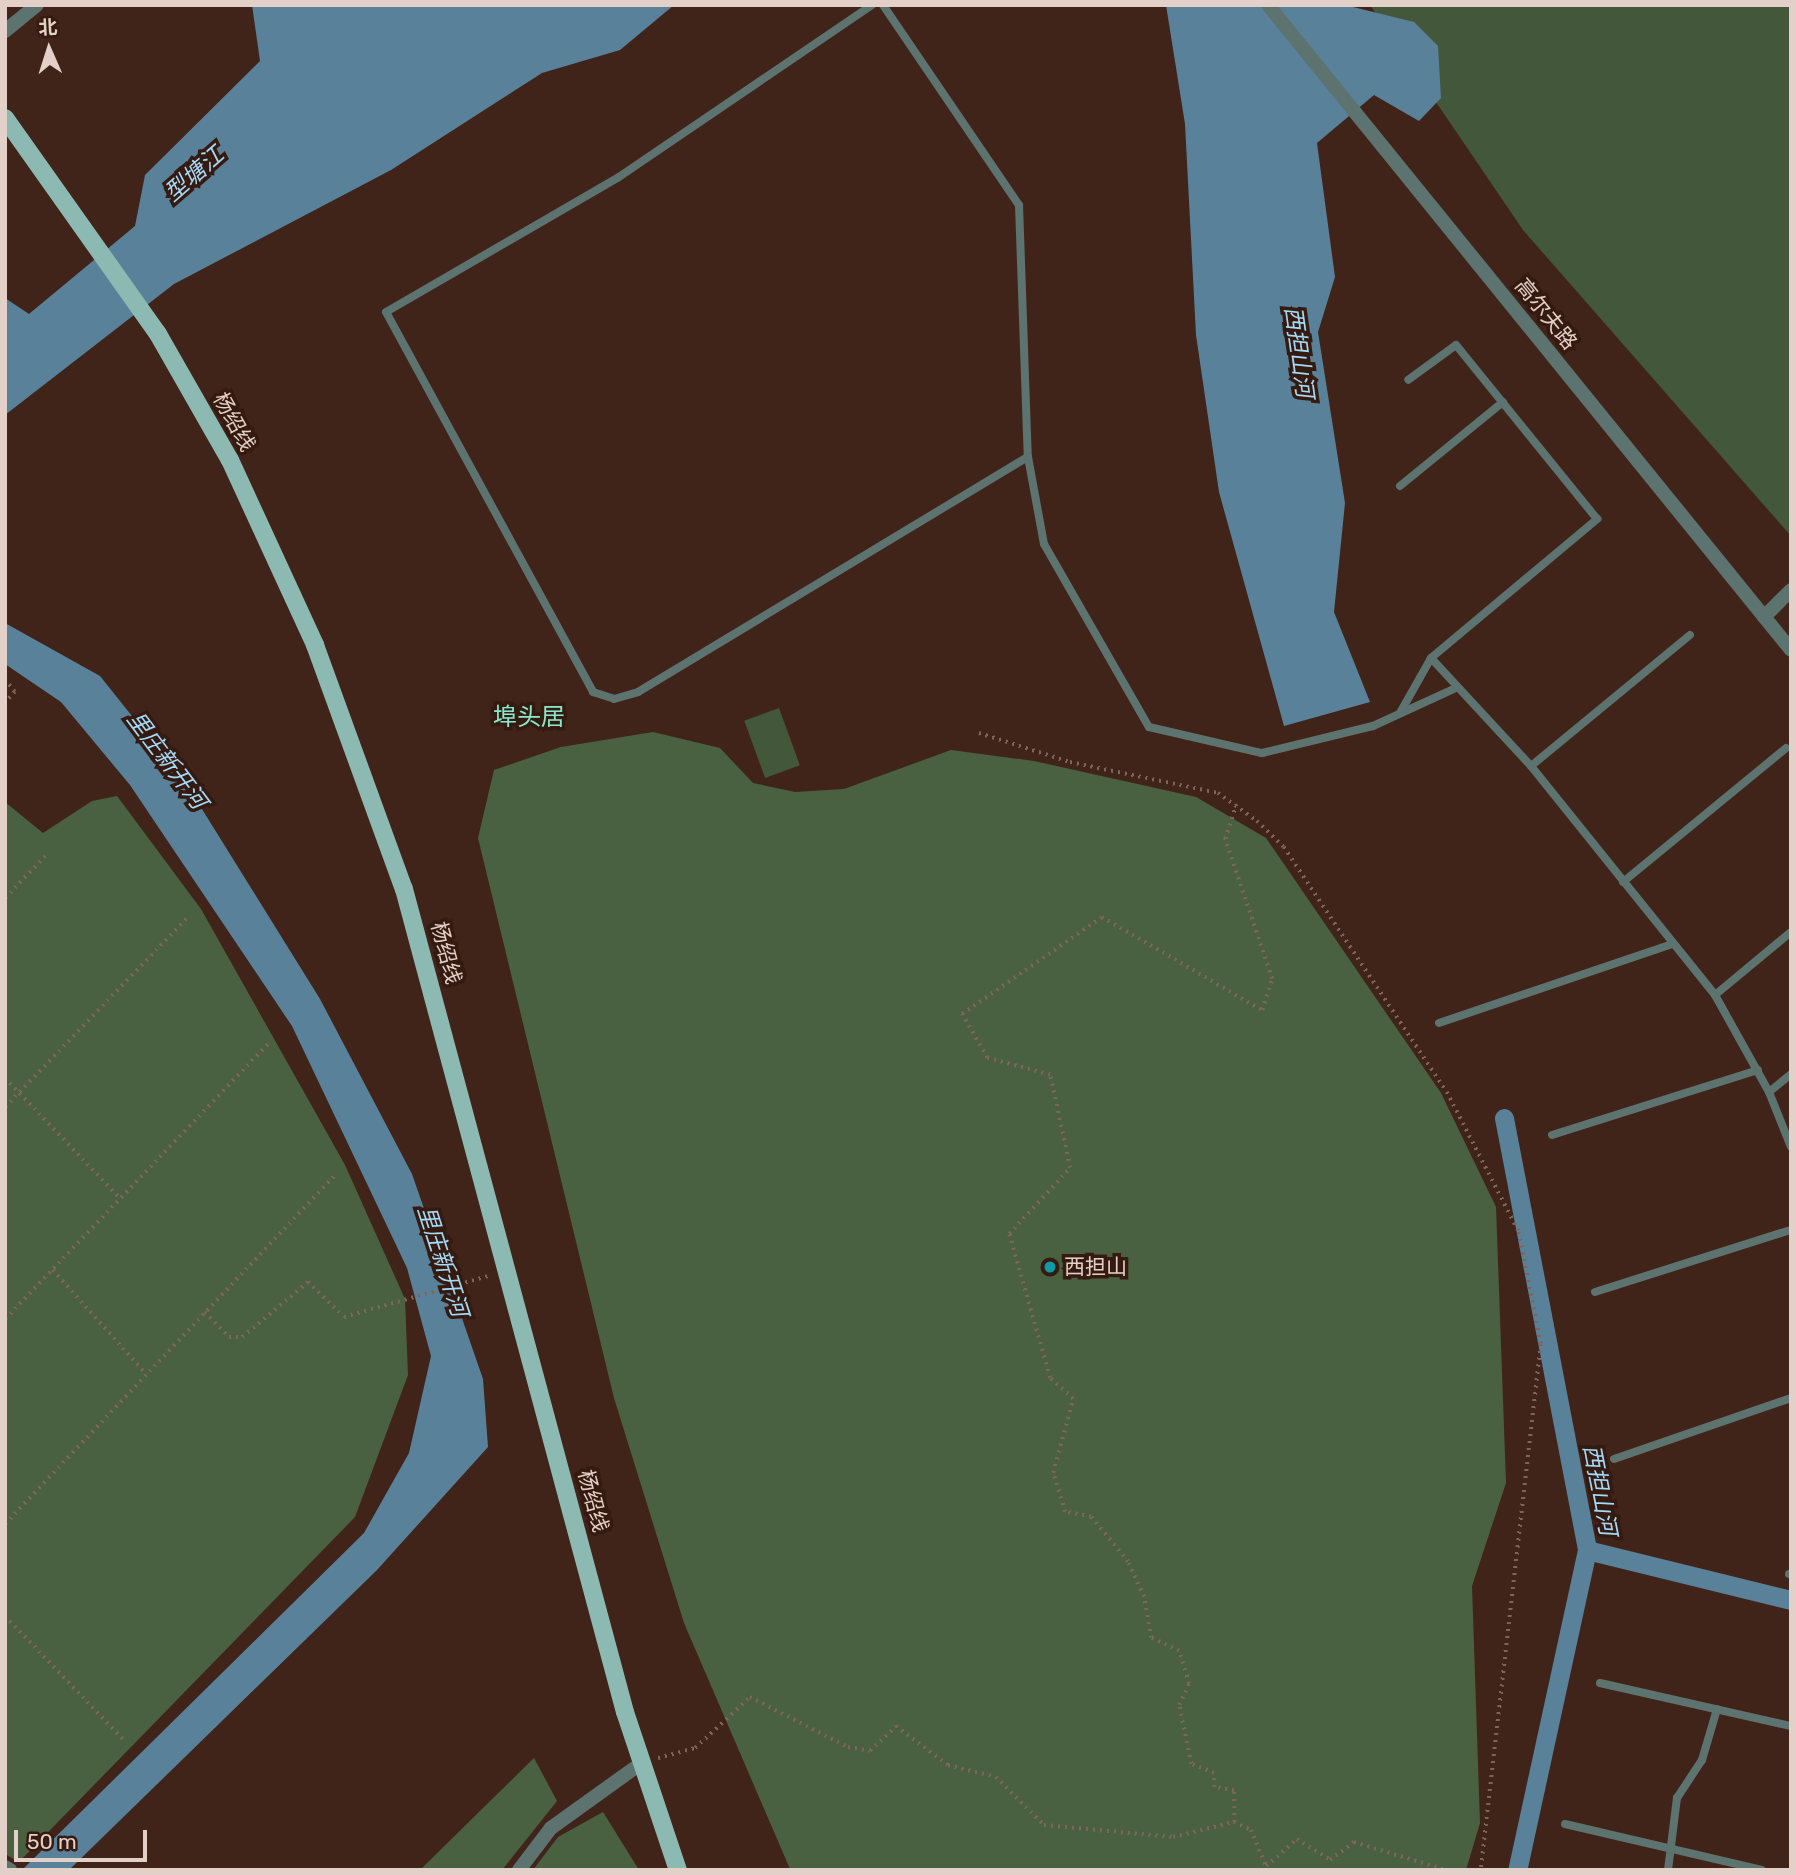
<!DOCTYPE html>
<html>
<head>
<meta charset="utf-8">
<style>
  body { margin:0 }
  #map { position:relative; width:1796px; height:1875px; overflow:hidden; background:#40241a; font-family:Rubik,"Noto Sans SC",sans-serif }
  div>[style] { position:absolute }
  [style*='--x'] { left:calc(var(--x)*1px); top:calc(var(--y)*1px); width:calc(var(--w)*1px); rotate:calc(var(--a)*1deg) }
  .green>* { inset:0; background:#43573b; transform-origin:0 0 }
  .forest>* { inset:0; background:#4a6141 }
  .water>* { inset:0; background:#59829a }
  .canal>* { height:19px; margin:-9.5px; padding:0 9.5px; transform-origin:9.5px; border-radius:9.5px; background:#59829a }
  .path>* { height:3.5px; margin-top:-1.75px; transform-origin:0; background:repeating-linear-gradient(90deg,#7d655c 0 2px,transparent 0 7px) }
  .service>* { height:8px; margin:-4px; padding:0 4px; transform-origin:4px; border-radius:4px; background:#5d736f }
  .minor>* { height:14px; margin:-7px; padding:0 7px; transform-origin:7px; border-radius:7px; background:#5d736f }
  .tertiary>* { height:14px; margin:-7px; padding:0 7px; transform-origin:7px; border-radius:7px; background:#5d736f }
  .primary>* { height:18px; margin:-9px; padding:0 9px; transform-origin:9px; border-radius:9px; background:#8cbab2 }
  .dots>* { width:19px; height:19px; translate:-50% -50%; box-sizing:border-box; border:4px solid #351a10; border-radius:50% }
  span { translate:-50% -50%; white-space:nowrap; text-align:center; line-height:1.15; -webkit-text-stroke:7px #351a10; paint-order:stroke }
  .street-label { font-size:21px; color:#e3d0c9 }
  .poi-label { font-size:21px; color:#e3d0c9 }
  .left { translate:0 -50%; text-align:left }
  .water-label { font-size:23px; color:#a4dafa; font-style:italic }
  .quarter-label { font-size:24px; color:#89e9ce }
  .frame { position:absolute; inset:0; border:7px solid #e3d0c9; pointer-events:none }
  .north { position:absolute; left:14px; top:14px; width:70px; height:70px; -webkit-text-stroke:5px #351a10; paint-order:stroke; rotate:357deg; font-size:19px; font-weight:700; line-height:28px; text-align:center; color:#e3d0c9 }
  .north::after { content:''; display:block; margin:auto; width:24px; height:32px; background:#e3d0c9; clip-path:polygon(50% 0,100% 100%,50% 72%,0 100%) }
  .scale { position:absolute; left:14px; top:1830px; width:133px; height:32px; box-sizing:border-box; border:4px solid #e3d0c9; border-top:0; padding-left:9px; font-size:21px; line-height:24px; white-space:nowrap; color:#e3d0c9; -webkit-text-stroke:5px #351a10; paint-order:stroke }
</style>
</head>
<body>
<div id="map">
  <div class="green">
    <i style="clip-path:polygon(1370px 5px,1791px 5px,1791px 536px,1523px 230px)"></i>
    <i style="left:779px;top:708px;width:61px;height:37px;rotate:70deg"></i>
  </div>
  <div class="forest">
    <i style="clip-path:polygon(653px 732px,720px 748px,753px 783px,795px 792px,844px 789px,951px 750px,1034px 761px,1196px 797px,1266px 838px,1441px 1093px,1496px 1207px,1506px 1483px,1472px 1586px,1480px 1823px,1466px 1870px,790px 1869px,684px 1623px,614px 1398px,478px 838px,494px 770px,561px 747px)"></i>
    <i style="clip-path:polygon(117px 796px,201px 909px,345px 1165px,405px 1299px,408px 1375px,355px 1517px,19px 1862px,5px 1854px,5px 802px,43px 833px,92px 801px)"></i>
    <i style="clip-path:polygon(534px 1758px,557px 1801px,502px 1870px,420px 1870px)"></i>
    <i style="clip-path:polygon(603px 1812px,639px 1870px,533px 1870px,558px 1837px)"></i>
  </div>
  <div class="water">
    <i style="clip-path:polygon(252px 5px,674px 5px,620px 50px,542px 73px,391px 170px,174px 284px,5px 415px,5px 298px,29px 314px,135px 226px,145px 175px,260px 61px)"></i>
    <i style="clip-path:polygon(1166px 5px,1345px 5px,1414px 22px,1438px 46px,1441px 98px,1419px 121px,1374px 95px,1317px 143px,1335px 277px,1318px 332px,1345px 503px,1334px 612px,1370px 702px,1284px 726px,1219px 492px,1196px 335px,1185px 124px)"></i>
    <i style="clip-path:polygon(5px 623px,100px 676px,187px 785px,320px 999px,412px 1174px,483px 1379px,488px 1447px,377px 1570px,69px 1870px,22px 1870px,364px 1533px,409px 1453px,431px 1356px,407px 1268px,292px 1026px,130px 785px,61px 702px,5px 664px)"></i>
  </div>
  <div class="canal">
    <i style="--x:1504;--y:1118;--w:440;--a:79.1"></i>
    <i style="--x:1587;--y:1550;--w:328;--a:102.3"></i>
    <i style="--x:1587;--y:1550;--w:210;--a:13.8"></i>
  </div>
  <div class="path">
    <i style="--x:5;--y:679;--w:16;--a:52"></i>
    <i style="--x:15;--y:692;--w:15;--a:132"></i>
    <i style="--x:979;--y:733;--w:96;--a:17.7"></i>
    <i style="--x:1070;--y:762;--w:151;--a:11.8"></i>
    <i style="--x:1218;--y:793;--w:48;--a:35.7"></i>
    <i style="--x:1257;--y:821;--w:37;--a:44"></i>
    <i style="--x:1284;--y:847;--w:294;--a:56.4"></i>
    <i style="--x:1447;--y:1092;--w:157;--a:62.8"></i>
    <i style="--x:1519;--y:1232;--w:114;--a:78.9"></i>
    <i style="--x:1541;--y:1344;--w:529;--a:96.51"></i>
    <i style="--x:5;--y:898;--w:58;--a:-46.4"></i>
    <i style="--x:5;--y:1078;--w:165;--a:46.2"></i>
    <i style="--x:5;--y:1107;--w:264;--a:-46.1"></i>
    <i style="--x:53;--y:1270;--w:140;--a:48.2"></i>
    <i style="--x:205;--y:1312;--w:35;--a:46"></i>
    <i style="--x:229;--y:1337;--w:13;--a:0"></i>
    <i style="--x:242;--y:1337;--w:86;--a:-39.8"></i>
    <i style="--x:308;--y:1282;--w:50;--a:44.2"></i>
    <i style="--x:344;--y:1317;--w:153;--a:-15.9"></i>
    <i style="--x:5;--y:1319;--w:383;--a:-46.3"></i>
    <i style="--x:5;--y:1524;--w:482;--a:-46.6"></i>
    <i style="--x:5;--y:1616;--w:173;--a:46.2"></i>
    <i style="--x:658;--y:1758;--w:38;--a:-15"></i>
    <i style="--x:695;--y:1748;--w:75;--a:-42.8"></i>
    <i style="--x:750;--y:1697;--w:110;--a:27"></i>
    <i style="--x:848;--y:1747;--w:22;--a:10"></i>
    <i style="--x:870;--y:1751;--w:36;--a:-44"></i>
    <i style="--x:896;--y:1726;--w:65;--a:36.9"></i>
    <i style="--x:948;--y:1765;--w:49;--a:14"></i>
    <i style="--x:996;--y:1777;--w:68;--a:45"></i>
    <i style="--x:1044;--y:1825;--w:130;--a:5.3"></i>
    <i style="--x:1173;--y:1837;--w:63;--a:-13.8"></i>
    <i style="--x:1234;--y:1822;--w:31;--a:-90"></i>
    <i style="--x:1234;--y:1791;--w:20;--a:-169"></i>
    <i style="--x:1214;--y:1787;--w:14;--a:-90"></i>
    <i style="--x:1214;--y:1773;--w:25;--a:-159"></i>
    <i style="--x:1191;--y:1764;--w:60;--a:-101.5"></i>
    <i style="--x:1179;--y:1705;--w:23;--a:-65"></i>
    <i style="--x:1189;--y:1684;--w:34;--a:-107"></i>
    <i style="--x:1179;--y:1651;--w:31;--a:-155"></i>
    <i style="--x:1151;--y:1638;--w:42;--a:-99.7"></i>
    <i style="--x:1144;--y:1597;--w:38;--a:-115"></i>
    <i style="--x:1128;--y:1562;--w:58;--a:-129.4"></i>
    <i style="--x:1091;--y:1517;--w:26;--a:-169"></i>
    <i style="--x:1065;--y:1512;--w:41;--a:-107.1"></i>
    <i style="--x:1053;--y:1473;--w:77;--a:-74.9"></i>
    <i style="--x:1073;--y:1399;--w:31;--a:-138"></i>
    <i style="--x:1050;--y:1378;--w:150;--a:-105.9"></i>
    <i style="--x:1009;--y:1234;--w:90;--a:-47.3"></i>
    <i style="--x:1070;--y:1168;--w:95;--a:-102.1"></i>
    <i style="--x:1050;--y:1075;--w:65;--a:-164.9"></i>
    <i style="--x:987;--y:1058;--w:51;--a:-119.6"></i>
    <i style="--x:962;--y:1014;--w:170;--a:-34.7"></i>
    <i style="--x:1102;--y:917;--w:185;--a:30.2"></i>
    <i style="--x:1262;--y:1010;--w:33;--a:-72"></i>
    <i style="--x:1272;--y:979;--w:148;--a:-108.6"></i>
    <i style="--x:1225;--y:839;--w:36;--a:-72"></i>
    <i style="--x:1234;--y:1822;--w:19;--a:25"></i>
    <i style="--x:1251;--y:1830;--w:43;--a:67"></i>
    <i style="--x:1266;--y:1866;--w:41;--a:-41.1"></i>
    <i style="--x:1297;--y:1839;--w:39;--a:32"></i>
    <i style="--x:1330;--y:1860;--w:30;--a:-37"></i>
    <i style="--x:1354;--y:1842;--w:96;--a:16.9"></i>
  </div>
  <div class="service">
    <i style="--x:872;--y:5;--w:306;--a:145.8"></i>
    <i style="--x:619;--y:177;--w:269;--a:149.9"></i>
    <i style="--x:386;--y:312;--w:433;--a:61.4"></i>
    <i style="--x:593;--y:692;--w:22;--a:18"></i>
    <i style="--x:614;--y:699;--w:25;--a:-16"></i>
    <i style="--x:638;--y:692;--w:455;--a:-31.1"></i>
    <i style="--x:883;--y:5;--w:242;--a:55.8"></i>
    <i style="--x:1019;--y:205;--w:252;--a:88"></i>
    <i style="--x:1028;--y:457;--w:88;--a:79.6"></i>
    <i style="--x:1044;--y:544;--w:211;--a:60.2"></i>
    <i style="--x:1149;--y:727;--w:116;--a:13"></i>
    <i style="--x:1262;--y:753;--w:114;--a:-13.7"></i>
    <i style="--x:1373;--y:726;--w:89;--a:-24.6"></i>
    <i style="--x:1400;--y:486;--w:133;--a:-39.2"></i>
    <i style="--x:1431;--y:658;--w:147;--a:47.2"></i>
    <i style="--x:1531;--y:766;--w:294;--a:51.2"></i>
    <i style="--x:1715;--y:995;--w:111;--a:60.9"></i>
    <i style="--x:1769;--y:1092;--w:59;--a:68.2"></i>
    <i style="--x:1400;--y:713;--w:63;--a:-60.6"></i>
    <i style="--x:1431;--y:658;--w:217;--a:-39.9"></i>
    <i style="--x:1597;--y:519;--w:224;--a:-129"></i>
    <i style="--x:1456;--y:345;--w:59;--a:143.9"></i>
    <i style="--x:1531;--y:766;--w:206;--a:-39.5"></i>
    <i style="--x:1623;--y:882;--w:211;--a:-39.4"></i>
    <i style="--x:1715;--y:995;--w:99;--a:-39.7"></i>
    <i style="--x:1439;--y:1023;--w:244;--a:-18.7"></i>
    <i style="--x:1769;--y:1092;--w:28;--a:-39"></i>
    <i style="--x:1552;--y:1135;--w:216;--a:-17.5"></i>
    <i style="--x:1595;--y:1292;--w:206;--a:-17.6"></i>
    <i style="--x:1614;--y:1459;--w:187;--a:-19"></i>
    <i style="--x:1789;--y:1574;--w:2;--a:0"></i>
    <i style="--x:1600;--y:1683;--w:196;--a:12.7"></i>
    <i style="--x:1565;--y:1824;--w:202;--a:13.1"></i>
    <i style="--x:1668;--y:1870;--w:73;--a:-82.9"></i>
    <i style="--x:1677;--y:1798;--w:45;--a:-56.7"></i>
    <i style="--x:1702;--y:1760;--w:53;--a:-73.6"></i>
  </div>
  <div class="minor">
    <i style="--x:1764;--y:617;--w:38;--a:-45"></i>
    <i style="--x:5;--y:1867;--w:6;--a:31"></i>
    <i style="--x:519;--y:1870;--w:53;--a:-52.7"></i>
    <i style="--x:551;--y:1828;--w:113;--a:-35.7"></i>
  </div>
  <div class="tertiary">
    <i style="--x:1268;--y:5;--w:830;--a:50.96"></i>
    <i style="--x:5;--y:31;--w:41;--a:-39.1"></i>
  </div>
  <div class="primary">
    <i style="--x:5;--y:118;--w:265;--a:54.7"></i>
    <i style="--x:158;--y:334;--w:145;--a:60.3"></i>
    <i style="--x:230;--y:460;--w:204;--a:65.3"></i>
    <i style="--x:315;--y:645;--w:260;--a:70"></i>
    <i style="--x:404;--y:889;--w:852;--a:74.97"></i>
    <i style="--x:625;--y:1712;--w:167;--a:71.5"></i>
  </div>
  <div class="dots">
    <i style="left:1050px;top:1267px;background:#0f9aa8"></i>
  </div>
  <div class="street-label">
    <span style="left:1546px;top:314px;rotate:51deg">高尔夫路</span>
    <span style="left:234px;top:422px;rotate:61deg">杨绍线</span>
    <span style="left:446px;top:953px;rotate:75deg">杨绍线</span>
    <span style="left:593px;top:1501px;rotate:75deg">杨绍线</span>
  </div>
  <div class="poi-label">
    <span class="left" style="left:1064px;top:1267px">西担山</span>
  </div>
  <div class="water-label">
    <span style="left:194px;top:174px;rotate:-41deg">型塘江</span>
    <span style="left:1299px;top:352px;rotate:82deg">西担山河</span>
    <span style="left:167px;top:760px;rotate:53deg">里庄新开河</span>
    <span style="left:443px;top:1261px;rotate:72deg">里庄新开河</span>
    <span style="left:1600px;top:1490px;rotate:79deg">西担山河</span>
  </div>
  <div class="quarter-label">
    <span style="left:529px;top:718px">埠头居</span>
  </div>
  <div class="frame"></div>
  <div class="north">北</div>
  <div class="scale">50 m</div>
</div>
</body>
</html>
